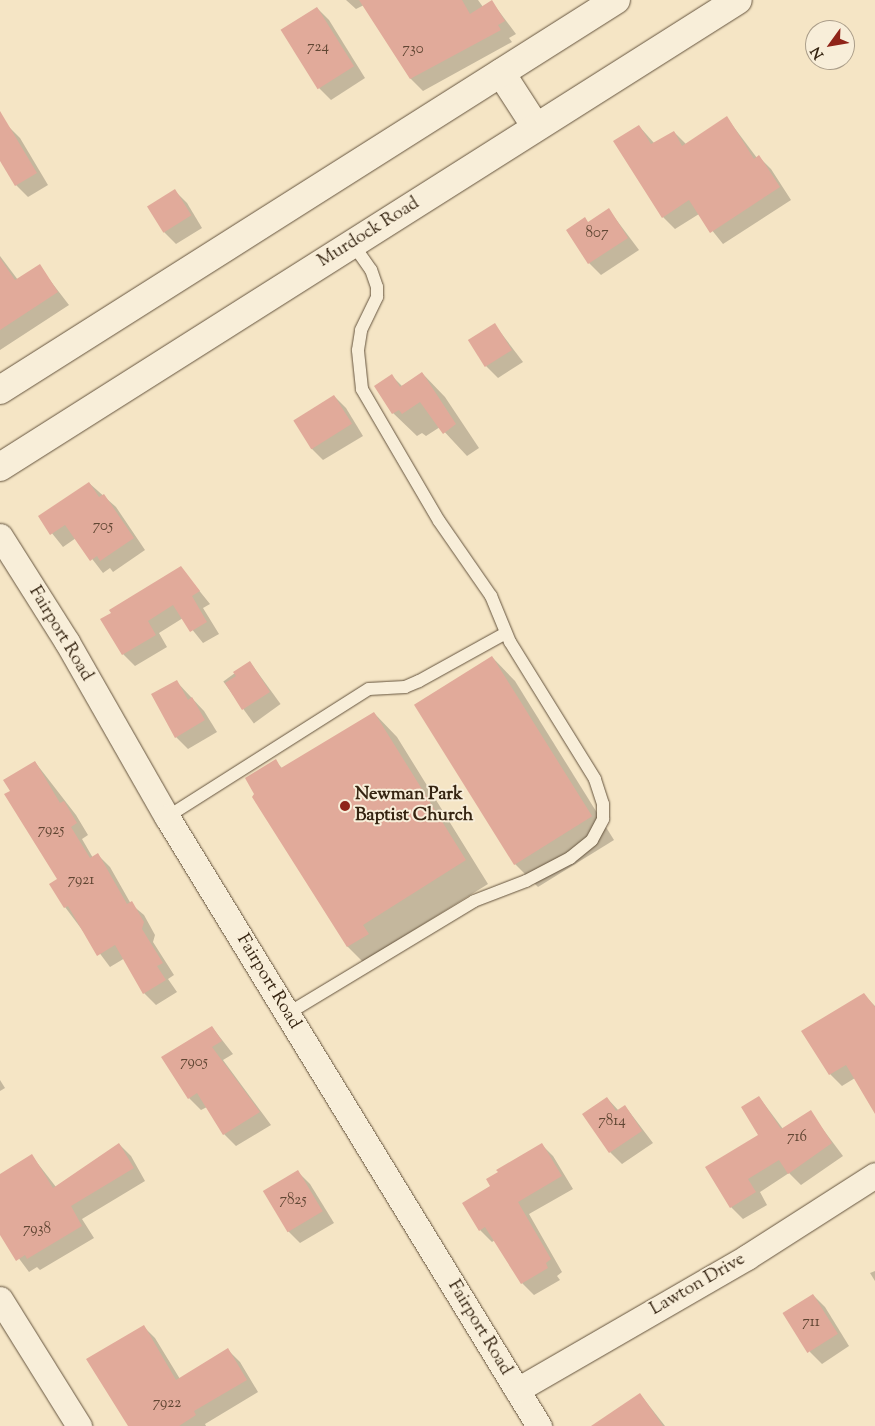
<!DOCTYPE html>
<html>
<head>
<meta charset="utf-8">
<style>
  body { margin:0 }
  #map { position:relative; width:875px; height:1426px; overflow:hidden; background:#f5e5c5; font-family:"Sorts Mill Goudy",serif }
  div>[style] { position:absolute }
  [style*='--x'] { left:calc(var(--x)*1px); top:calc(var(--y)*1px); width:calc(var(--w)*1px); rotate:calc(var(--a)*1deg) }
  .shadow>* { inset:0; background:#0003; transform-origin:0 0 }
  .building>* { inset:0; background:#e1aa9a; transform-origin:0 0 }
  .roads { filter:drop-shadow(0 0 1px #65543e) drop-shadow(0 0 1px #65543e) }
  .lane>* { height:12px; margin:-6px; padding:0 6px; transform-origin:6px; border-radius:6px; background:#f8eed9 }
  .street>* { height:25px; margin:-12.5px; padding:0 12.5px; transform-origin:12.5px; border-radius:12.5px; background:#f8eed9 }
  .secondary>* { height:28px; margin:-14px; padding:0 14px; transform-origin:14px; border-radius:14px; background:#f8eed9 }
  .dots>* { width:14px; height:14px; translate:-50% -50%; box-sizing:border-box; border:2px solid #f8eed9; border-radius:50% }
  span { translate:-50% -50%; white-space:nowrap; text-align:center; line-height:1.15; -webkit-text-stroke:4px #f8eed9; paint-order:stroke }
  .number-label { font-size:15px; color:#604633 }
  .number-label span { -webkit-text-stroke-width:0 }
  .street-label { font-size:18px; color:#352411 }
  .poi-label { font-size:18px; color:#352411; font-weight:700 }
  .left { translate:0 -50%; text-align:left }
  .north { position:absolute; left:805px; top:20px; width:50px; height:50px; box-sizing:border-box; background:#f8eed9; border:1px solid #aa9d89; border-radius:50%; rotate:238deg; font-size:14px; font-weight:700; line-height:20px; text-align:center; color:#352411 }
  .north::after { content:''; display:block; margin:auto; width:18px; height:22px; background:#8f2418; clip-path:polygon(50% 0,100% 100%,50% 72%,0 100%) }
</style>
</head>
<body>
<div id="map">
  <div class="shadow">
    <i style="clip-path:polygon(346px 0,478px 0,483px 7px,492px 2px,516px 34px,509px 38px,512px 42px,423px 91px,411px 79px,364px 5px,356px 9px)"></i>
    <i style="clip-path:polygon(317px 8px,329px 20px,365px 78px,331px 100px,319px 88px,283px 30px)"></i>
    <i style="clip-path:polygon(727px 118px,757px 158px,759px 157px,771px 169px,791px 200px,723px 244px,699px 214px,675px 229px,663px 217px,639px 126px,654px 143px,674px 132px,686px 144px)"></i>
    <i style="clip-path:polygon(8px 126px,20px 138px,48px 185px,28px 197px,16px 185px,0 158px,0 131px)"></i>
    <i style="clip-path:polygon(175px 191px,187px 203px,202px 228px,176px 244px,164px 232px)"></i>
    <i style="clip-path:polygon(609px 210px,639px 250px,601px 275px,589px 263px,589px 223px)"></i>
    <i style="clip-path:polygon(0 256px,18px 280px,39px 266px,69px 305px,0 350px)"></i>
    <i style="clip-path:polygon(495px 325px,523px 362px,498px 378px,486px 366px)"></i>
    <i style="clip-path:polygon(422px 373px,445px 397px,479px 448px,467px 456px,440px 427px,426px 436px,422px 433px,417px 436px,393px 413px,376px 387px,392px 376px,402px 386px)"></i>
    <i style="clip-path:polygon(334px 396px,346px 408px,363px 436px,323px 460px,311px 448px)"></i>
    <i style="clip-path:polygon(89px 483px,116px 507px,145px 550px,113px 572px,110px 568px,103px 573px,76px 538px,63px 547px,39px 517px)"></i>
    <i style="clip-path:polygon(181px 568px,210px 604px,203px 608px,219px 634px,203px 643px,183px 618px,159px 633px,167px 647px,135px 666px,123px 654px)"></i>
    <i style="clip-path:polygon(492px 657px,515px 681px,614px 840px,538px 887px,515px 864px)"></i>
    <i style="left:250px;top:662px;width:52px;height:33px;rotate:54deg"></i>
    <i style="clip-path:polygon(176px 681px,204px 711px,217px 732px,188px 749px,176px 737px)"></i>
    <i style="clip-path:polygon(374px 713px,397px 737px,488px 884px,385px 948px,371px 970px,348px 947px,253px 797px,275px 761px,283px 769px)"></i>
    <i style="clip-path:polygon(35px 762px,76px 815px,88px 835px,82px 839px,93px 858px,98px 855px,110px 867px,131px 904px,144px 915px,155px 935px,153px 942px,174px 975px,168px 979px,177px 992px,156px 1005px,144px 993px,125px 958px,110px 967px,65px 907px,59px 879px,12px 791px)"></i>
    <i style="clip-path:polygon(864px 995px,875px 1006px,875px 1105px,855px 1078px,842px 1086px,830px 1074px)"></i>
    <i style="clip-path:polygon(212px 1027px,233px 1054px,223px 1060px,271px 1125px,236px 1146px,224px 1134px,207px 1107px,201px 1110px,189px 1098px)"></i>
    <i style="clip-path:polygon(0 1080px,5px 1088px,0 1091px)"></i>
    <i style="clip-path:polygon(759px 1097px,783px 1129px,810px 1112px,843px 1156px,801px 1185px,789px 1173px,760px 1192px,767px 1205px,743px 1219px,731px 1207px,707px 1168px,760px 1135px)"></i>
    <i style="clip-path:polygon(607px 1098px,619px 1111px,625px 1106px,653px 1143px,622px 1164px,610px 1152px)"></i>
    <i style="clip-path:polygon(119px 1144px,131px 1156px,145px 1181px,82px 1219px,94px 1238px,40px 1270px,37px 1267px,29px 1272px,0 1233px,0 1175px,32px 1156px,56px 1187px)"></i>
    <i style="clip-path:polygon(541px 1144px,553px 1156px,573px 1189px,529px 1214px,562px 1272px,557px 1276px,560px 1280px,534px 1295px,522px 1283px,495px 1240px,492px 1242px,480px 1230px,492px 1186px)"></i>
    <i style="clip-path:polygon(298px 1172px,310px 1184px,334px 1223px,300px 1243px,288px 1231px,265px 1193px)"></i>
    <i style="clip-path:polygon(875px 1271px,875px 1281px,870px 1273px)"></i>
    <i style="clip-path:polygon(813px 1295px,825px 1307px,849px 1346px,822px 1364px,810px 1352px)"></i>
    <i style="clip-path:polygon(143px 1326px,155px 1338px,180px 1379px,228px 1350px,240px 1362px,258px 1392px,205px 1424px,206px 1426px,129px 1426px)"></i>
    <i style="clip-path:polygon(640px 1394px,665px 1426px,604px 1426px)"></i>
  </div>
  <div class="building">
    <i style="clip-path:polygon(359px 0,462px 0,470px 14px,492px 0,505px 21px,498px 25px,501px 30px,410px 79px)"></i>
    <i style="left:317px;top:7px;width:70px;height:43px;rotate:58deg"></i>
    <i style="clip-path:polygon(0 111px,37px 173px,15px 186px,0 161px)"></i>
    <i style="clip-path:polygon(727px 116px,754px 159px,759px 155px,780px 187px,710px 233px,689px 200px,662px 218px,613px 141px,639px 125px,651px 144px,674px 131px,682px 146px)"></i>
    <i style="left:175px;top:189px;width:31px;height:33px;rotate:58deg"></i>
    <i style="clip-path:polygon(609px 208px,628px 238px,588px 264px,566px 230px,585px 217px,588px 222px)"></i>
    <i style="clip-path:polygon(0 258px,15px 280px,40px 264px,58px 292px,0 330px)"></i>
    <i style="left:495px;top:323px;width:32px;height:32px;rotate:58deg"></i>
    <i style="clip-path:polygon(422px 372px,456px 424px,443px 434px,420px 402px,402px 414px,399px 410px,392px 414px,374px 386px,392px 374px,400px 387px)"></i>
    <i style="left:334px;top:395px;width:34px;height:48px;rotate:58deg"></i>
    <i style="clip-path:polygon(89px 482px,99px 497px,104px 494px,134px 538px,100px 561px,97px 556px,90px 561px,65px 525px,50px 535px,38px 516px)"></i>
    <i style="clip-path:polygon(181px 566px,200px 591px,192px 596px,207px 622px,190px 632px,173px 605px,148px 621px,156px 635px,122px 655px,100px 619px,111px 613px,109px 610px)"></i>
    <i style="left:492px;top:656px;width:189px;height:92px;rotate:58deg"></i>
    <i style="clip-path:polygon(250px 661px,270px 692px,242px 710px,225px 683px,236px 676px,233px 672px)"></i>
    <i style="clip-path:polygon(177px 680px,188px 700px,192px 697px,205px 720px,175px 738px,151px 694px)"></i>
    <i style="clip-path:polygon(374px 712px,466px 860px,363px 925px,369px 934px,347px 947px,252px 797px,254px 794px,245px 778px,276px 759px,281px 768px)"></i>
    <i style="clip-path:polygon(35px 761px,60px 803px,64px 801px,77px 823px,71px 827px,90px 858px,98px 853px,127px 904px,132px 901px,144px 922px,142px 929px,163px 963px,157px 966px,166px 980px,143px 994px,115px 945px,97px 956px,68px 906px,64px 908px,49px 884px,57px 879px,4px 794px,10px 791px,3px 780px)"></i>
    <i style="clip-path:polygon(864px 993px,875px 1007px,875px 1114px,846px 1065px,829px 1075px,801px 1031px)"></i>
    <i style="clip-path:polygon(212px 1026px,222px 1041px,212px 1047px,260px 1112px,223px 1135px,197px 1093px,188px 1099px,161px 1057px)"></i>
    <i style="clip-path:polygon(759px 1096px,781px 1129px,811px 1110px,832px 1143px,788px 1174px,779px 1160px,748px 1179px,756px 1192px,730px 1208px,705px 1167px,758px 1135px,741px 1107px)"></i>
    <i style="clip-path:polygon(607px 1097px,616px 1111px,625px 1105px,642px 1131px,609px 1153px,582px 1114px)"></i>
    <i style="clip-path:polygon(119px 1143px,134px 1168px,71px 1206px,82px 1226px,27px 1259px,25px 1255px,16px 1261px,0 1235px,0 1174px,32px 1154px,53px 1188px)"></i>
    <i style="clip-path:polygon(542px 1143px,562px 1176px,518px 1202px,551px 1259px,546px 1263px,548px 1268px,521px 1284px,485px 1227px,479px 1231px,462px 1203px,490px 1186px,486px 1179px,498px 1172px,496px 1170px)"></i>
    <i style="left:298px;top:1170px;width:48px;height:41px;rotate:59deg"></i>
    <i style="left:813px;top:1294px;width:47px;height:36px;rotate:58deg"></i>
    <i style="clip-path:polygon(144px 1325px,176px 1380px,228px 1348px,247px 1380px,194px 1411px,196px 1415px,179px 1426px,128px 1426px,86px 1359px)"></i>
    <i style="clip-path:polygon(640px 1393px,663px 1426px,591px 1426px)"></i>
  </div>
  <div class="roads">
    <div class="lane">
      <i style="--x:167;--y:817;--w:239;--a:-32.4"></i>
      <i style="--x:369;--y:689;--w:36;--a:-3"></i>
      <i style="--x:405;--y:687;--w:15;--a:-23"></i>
      <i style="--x:419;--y:681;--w:99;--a:-28.9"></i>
      <i style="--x:287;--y:1014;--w:218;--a:-31.1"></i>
      <i style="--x:474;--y:901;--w:56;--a:-21"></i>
      <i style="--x:526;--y:881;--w:50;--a:-27.6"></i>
      <i style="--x:570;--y:858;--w:28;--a:-39"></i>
      <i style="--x:592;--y:840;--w:24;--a:-62"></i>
      <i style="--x:603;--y:819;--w:15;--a:-90"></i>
      <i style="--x:603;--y:804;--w:26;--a:-108"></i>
      <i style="--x:595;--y:779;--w:161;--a:-121.8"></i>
      <i style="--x:510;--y:642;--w:50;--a:-112.4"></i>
      <i style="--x:491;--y:596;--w:91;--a:-124.7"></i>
      <i style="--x:439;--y:521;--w:153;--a:-120.3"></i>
      <i style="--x:362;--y:389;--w:39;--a:-96"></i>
      <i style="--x:358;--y:350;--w:20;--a:-81"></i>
      <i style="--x:361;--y:330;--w:37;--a:-64"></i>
      <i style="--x:377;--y:297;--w:10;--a:-90"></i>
      <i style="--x:377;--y:287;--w:18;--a:-109"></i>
      <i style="--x:371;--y:270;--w:32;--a:-125"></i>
    </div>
    <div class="street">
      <i style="--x:0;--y:536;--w:125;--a:57.7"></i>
      <i style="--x:67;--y:642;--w:202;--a:60.3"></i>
      <i style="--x:167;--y:817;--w:714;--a:58.58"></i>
      <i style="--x:0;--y:1299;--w:150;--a:58.1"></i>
      <i style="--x:517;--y:1390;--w:266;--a:-30"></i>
      <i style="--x:747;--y:1257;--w:152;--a:-32.6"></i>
    </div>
    <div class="secondary">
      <i style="--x:501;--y:73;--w:64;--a:57.1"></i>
      <i style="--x:0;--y:390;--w:729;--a:-32.34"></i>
      <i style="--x:0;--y:467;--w:873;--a:-32.33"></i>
    </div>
  </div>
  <div class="dots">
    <i style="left:345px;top:806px;background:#8f2418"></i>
  </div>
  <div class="number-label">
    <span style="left:318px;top:48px">724</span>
    <span style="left:413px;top:50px">730</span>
    <span style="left:597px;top:234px">807</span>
    <span style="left:103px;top:527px">705</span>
    <span style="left:51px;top:831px">7925</span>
    <span style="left:81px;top:881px">7921</span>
    <span style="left:194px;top:1063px">7905</span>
    <span style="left:612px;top:1122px">7814</span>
    <span style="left:797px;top:1138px">716</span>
    <span style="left:293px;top:1201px">7825</span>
    <span style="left:37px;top:1230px">7938</span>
    <span style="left:811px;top:1323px">711</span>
    <span style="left:167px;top:1404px">7922</span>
  </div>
  <div class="street-label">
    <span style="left:369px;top:233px;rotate:-32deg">Murdock Road</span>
    <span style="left:60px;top:634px;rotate:59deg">Fairport Road</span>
    <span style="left:268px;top:982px;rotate:59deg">Fairport Road</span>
    <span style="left:698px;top:1285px;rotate:-30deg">Lawton Drive</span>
    <span style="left:479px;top:1328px;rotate:59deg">Fairport Road</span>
  </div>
  <div class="poi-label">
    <span class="left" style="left:355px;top:806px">Newman Park<br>Baptist Church</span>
  </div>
  <div class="north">N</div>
</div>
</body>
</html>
